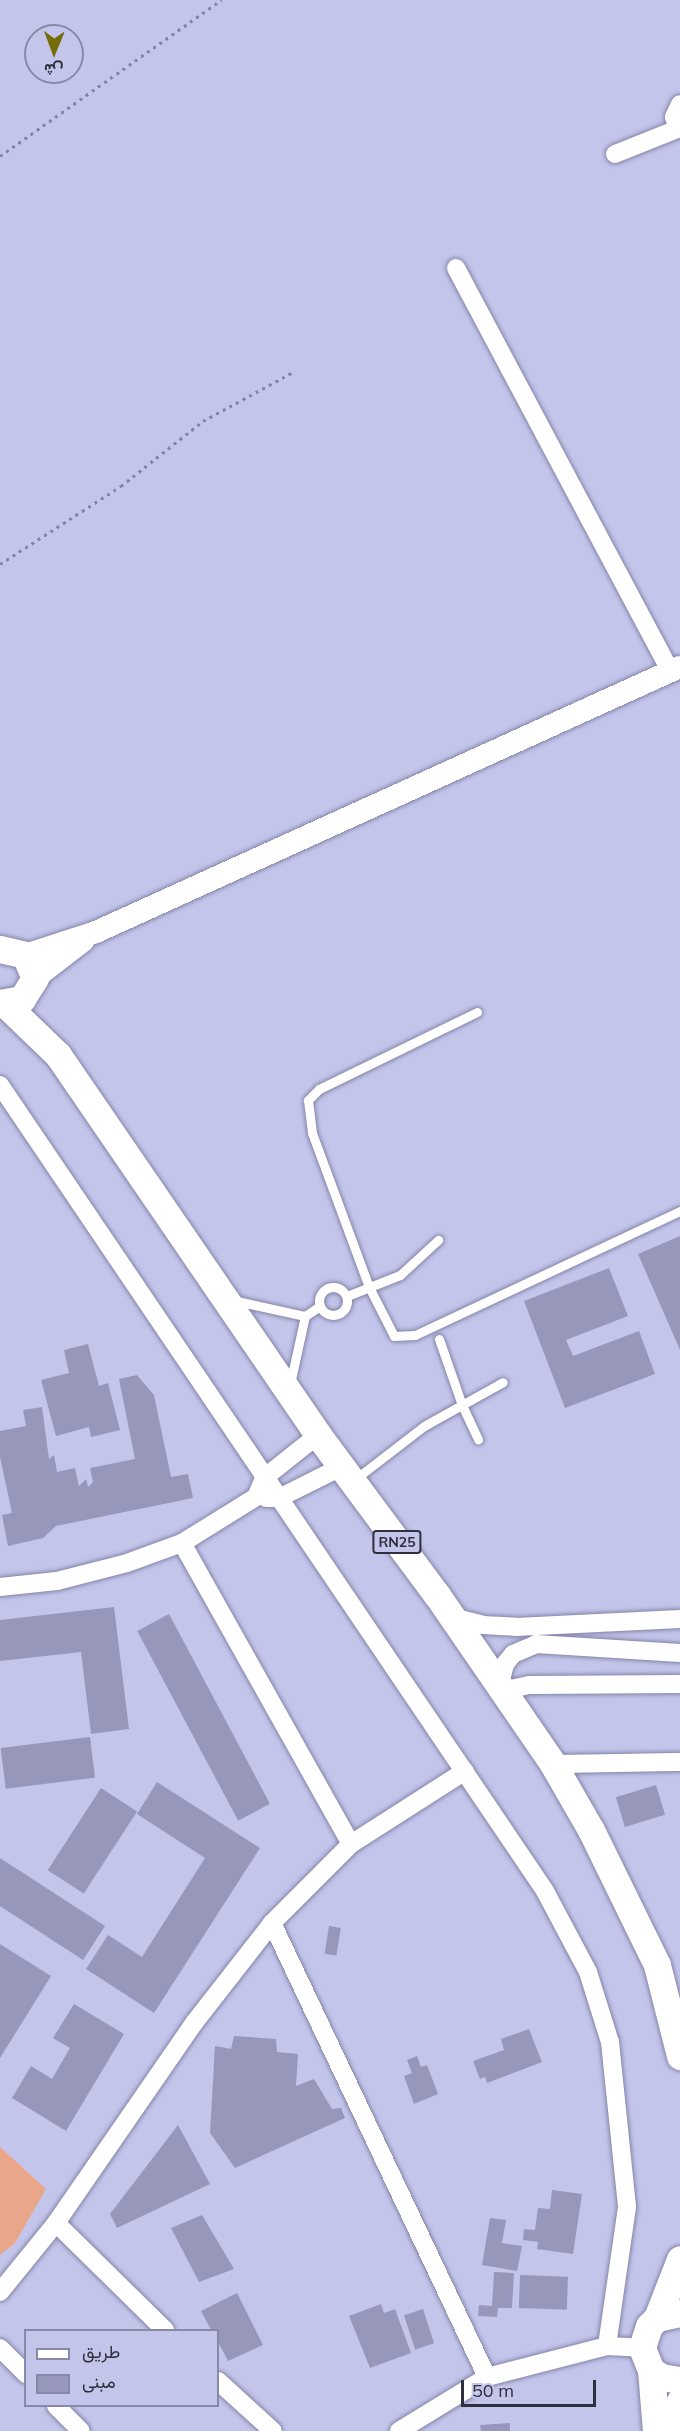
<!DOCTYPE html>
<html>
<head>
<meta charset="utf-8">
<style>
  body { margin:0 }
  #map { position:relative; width:680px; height:2431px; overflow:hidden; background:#c4c5eb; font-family:Mulish,Vazirmatn,sans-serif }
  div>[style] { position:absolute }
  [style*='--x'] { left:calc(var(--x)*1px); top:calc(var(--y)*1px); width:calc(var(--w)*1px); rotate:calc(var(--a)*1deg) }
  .green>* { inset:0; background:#eaa689 }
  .building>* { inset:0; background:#9697bb; transform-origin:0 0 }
  .path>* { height:3px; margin-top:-1.5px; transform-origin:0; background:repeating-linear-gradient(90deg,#8484a0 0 3px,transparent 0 7.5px) }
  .roads { filter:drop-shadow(0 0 2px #8485a9) drop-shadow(0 0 2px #8485a9) }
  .service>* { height:9px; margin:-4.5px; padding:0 4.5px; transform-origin:4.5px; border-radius:4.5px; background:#fff }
  .service>.ring { margin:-4.5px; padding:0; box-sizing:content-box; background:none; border:9px solid #fff; border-radius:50% }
  .minor>* { height:18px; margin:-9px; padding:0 9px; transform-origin:9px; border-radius:9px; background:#fff }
  .tertiary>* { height:22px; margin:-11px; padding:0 11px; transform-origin:11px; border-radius:11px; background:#fff }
  .primary>* { height:27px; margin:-13.5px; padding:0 13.5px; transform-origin:13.5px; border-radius:13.5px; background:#fff }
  span { translate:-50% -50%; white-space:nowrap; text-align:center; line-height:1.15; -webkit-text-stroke:4.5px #c4c5eb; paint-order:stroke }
  .shield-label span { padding:2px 4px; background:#c4c5eb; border:2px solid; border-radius:4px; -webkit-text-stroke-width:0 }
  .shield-label { font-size:14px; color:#2f2f3e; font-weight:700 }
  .legend { position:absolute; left:24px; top:2329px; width:195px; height:78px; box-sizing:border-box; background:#c4c5eb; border:2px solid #8889a6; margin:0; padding:8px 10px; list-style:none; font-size:18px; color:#2f2f3e }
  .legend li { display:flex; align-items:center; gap:12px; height:30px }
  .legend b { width:30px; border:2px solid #8889a6 }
  .north { position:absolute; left:24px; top:24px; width:60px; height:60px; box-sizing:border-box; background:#c4c5eb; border:2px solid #8889a6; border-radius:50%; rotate:181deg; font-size:16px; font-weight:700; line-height:24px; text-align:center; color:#2f2f3e }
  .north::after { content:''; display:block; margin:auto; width:21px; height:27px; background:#756d0a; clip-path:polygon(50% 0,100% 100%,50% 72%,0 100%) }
  .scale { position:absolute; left:461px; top:2380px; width:135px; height:27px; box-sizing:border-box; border:3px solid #2f2f3e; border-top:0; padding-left:8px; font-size:18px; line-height:21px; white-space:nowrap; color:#2f2f3e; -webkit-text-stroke:4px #c4c5eb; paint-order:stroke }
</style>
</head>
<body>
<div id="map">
  <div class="green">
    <i style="clip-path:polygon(0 2147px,46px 2189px,15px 2243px,0 2255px)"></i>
  </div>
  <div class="building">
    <i style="clip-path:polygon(680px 1236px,680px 1350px,638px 1254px)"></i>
    <i style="clip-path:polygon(609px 1268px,628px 1316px,566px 1340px,573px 1356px,639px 1331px,655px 1374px,565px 1408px,524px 1301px)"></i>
    <i style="clip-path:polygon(88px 1344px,99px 1386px,108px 1383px,120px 1430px,91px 1437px,89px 1427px,56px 1436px,41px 1380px,69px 1373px,64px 1350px)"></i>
    <i style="clip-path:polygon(137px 1375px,154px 1395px,171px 1477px,188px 1474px,193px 1498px,56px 1526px,43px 1538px,8px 1546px,2px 1515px,12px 1513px,0 1457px,0 1431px,26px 1426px,23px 1410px,42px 1407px,49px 1459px,54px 1455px,57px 1472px,75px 1468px,79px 1486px,86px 1479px,88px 1487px,93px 1482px,90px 1468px,135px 1459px,119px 1379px)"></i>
    <i style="clip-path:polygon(114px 1607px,129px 1729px,91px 1734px,81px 1652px,0 1661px,0 1620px)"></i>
    <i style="left:169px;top:1614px;width:215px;height:36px;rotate:62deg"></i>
    <i style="left:90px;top:1737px;width:41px;height:90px;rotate:83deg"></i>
    <i style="clip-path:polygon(157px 1782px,260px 1848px,154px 2013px,86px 1969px,108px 1935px,142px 1957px,205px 1858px,137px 1814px)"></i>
    <i style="left:656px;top:1785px;width:31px;height:42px;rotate:73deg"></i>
    <i style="left:101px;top:1788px;width:43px;height:98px;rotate:33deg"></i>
    <i style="clip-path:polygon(0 1858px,105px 1926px,83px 1960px,0 1906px)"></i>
    <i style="left:329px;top:1926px;width:12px;height:28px;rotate:9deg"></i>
    <i style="clip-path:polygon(0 1944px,51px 1976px,0 2058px)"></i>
    <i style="clip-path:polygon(74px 2004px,124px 2034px,66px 2131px,12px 2098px,31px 2066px,52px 2079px,70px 2048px,53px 2038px)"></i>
    <i style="clip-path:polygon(529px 2029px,542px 2062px,487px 2083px,485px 2077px,480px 2079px,473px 2061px,504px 2050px,501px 2039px)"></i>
    <i style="clip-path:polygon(234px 2036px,276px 2039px,277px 2052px,298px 2054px,296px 2086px,314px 2079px,332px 2109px,341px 2108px,345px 2118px,235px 2168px,210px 2133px,215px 2046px,231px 2049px)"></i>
    <i style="clip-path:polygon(417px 2056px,421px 2067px,427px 2065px,438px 2094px,414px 2104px,404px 2076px,412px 2073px,407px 2060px)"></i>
    <i style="clip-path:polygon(178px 2125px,210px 2184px,117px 2228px,110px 2214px)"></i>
    <i style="clip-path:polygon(552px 2190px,582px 2194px,573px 2254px,537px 2249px,538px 2242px,523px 2240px,524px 2229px,535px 2230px,538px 2208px,550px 2209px)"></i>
    <i style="clip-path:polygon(202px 2215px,234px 2269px,199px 2282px,171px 2228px)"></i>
    <i style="clip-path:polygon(490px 2218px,506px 2220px,502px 2243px,522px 2246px,517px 2271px,482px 2265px)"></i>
    <i style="clip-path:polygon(494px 2272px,514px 2273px,512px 2308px,498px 2308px,497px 2317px,478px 2316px,479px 2305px,492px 2306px)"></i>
    <i style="left:520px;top:2275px;width:48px;height:33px;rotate:2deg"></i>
    <i style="clip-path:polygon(237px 2293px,263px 2345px,228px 2361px,218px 2342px,218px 2330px,211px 2330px,201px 2311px)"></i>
    <i style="clip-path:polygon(381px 2304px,384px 2313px,395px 2309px,411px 2353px,370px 2368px,349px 2316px)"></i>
    <i style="left:423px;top:2309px;width:36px;height:20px;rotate:72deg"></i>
    <i style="clip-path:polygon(510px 2423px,510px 2431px,481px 2431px,480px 2425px)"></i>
  </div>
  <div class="path">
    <i style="--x:0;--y:156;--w:271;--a:-35.2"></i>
    <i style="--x:0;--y:564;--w:144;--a:-32.8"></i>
    <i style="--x:121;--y:486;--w:105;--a:-38.4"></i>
    <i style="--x:203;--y:421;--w:105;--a:-28.5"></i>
  </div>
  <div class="roads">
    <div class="service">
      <i style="--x:477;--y:1012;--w:176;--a:154"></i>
      <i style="--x:319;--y:1089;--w:16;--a:135"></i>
      <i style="--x:308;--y:1100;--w:33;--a:83"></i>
      <i style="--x:312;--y:1133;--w:164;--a:69.7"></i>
      <i style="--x:369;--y:1287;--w:55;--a:63"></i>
      <i style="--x:394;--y:1336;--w:21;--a:-3"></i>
      <i style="--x:415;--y:1335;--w:293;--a:-25.1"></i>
      <i class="ring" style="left:319px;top:1287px;width:19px;height:19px"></i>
      <i style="--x:347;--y:1296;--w:57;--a:-21.6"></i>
      <i style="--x:400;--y:1275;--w:52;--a:-42.6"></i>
      <i style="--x:232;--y:1300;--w:75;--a:12.4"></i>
      <i style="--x:439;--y:1339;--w:70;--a:70.8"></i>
      <i style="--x:462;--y:1405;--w:38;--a:65"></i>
      <i style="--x:290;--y:1384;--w:70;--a:-77.6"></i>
      <i style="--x:305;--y:1316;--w:18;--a:-34"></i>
      <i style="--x:354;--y:1480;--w:88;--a:-37.6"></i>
      <i style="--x:424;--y:1426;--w:90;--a:-29.1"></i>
    </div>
    <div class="minor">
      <i style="--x:678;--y:129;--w:13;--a:-108"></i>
      <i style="--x:674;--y:117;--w:14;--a:-65"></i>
      <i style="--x:615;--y:154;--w:70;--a:-21.8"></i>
      <i style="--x:456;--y:268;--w:456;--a:62"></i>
      <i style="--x:0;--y:1085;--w:973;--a:55.93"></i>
      <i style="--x:545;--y:1891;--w:92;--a:62"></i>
      <i style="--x:588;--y:1972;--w:73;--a:72.6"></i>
      <i style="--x:610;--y:2042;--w:166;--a:84.1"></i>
      <i style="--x:627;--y:2207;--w:140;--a:98.2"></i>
      <i style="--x:266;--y:1498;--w:13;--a:0"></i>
      <i style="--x:279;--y:1498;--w:69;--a:-26.6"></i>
      <i style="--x:182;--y:1543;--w:345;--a:60.7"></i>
      <i style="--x:0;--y:1587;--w:57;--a:-6"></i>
      <i style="--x:57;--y:1581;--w:72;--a:-14.4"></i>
      <i style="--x:127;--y:1563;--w:59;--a:-20"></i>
      <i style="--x:182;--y:1543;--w:87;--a:-31.9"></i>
      <i style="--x:256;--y:1497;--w:21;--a:-67"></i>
      <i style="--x:264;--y:1478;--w:69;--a:-38.5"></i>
      <i style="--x:452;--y:1617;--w:32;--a:14"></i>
      <i style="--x:483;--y:1625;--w:33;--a:3"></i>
      <i style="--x:516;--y:1627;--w:164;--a:-2.8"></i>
      <i style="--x:499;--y:1687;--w:24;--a:-75"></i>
      <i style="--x:505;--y:1664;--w:13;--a:-51"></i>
      <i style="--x:513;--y:1654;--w:25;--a:-23"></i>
      <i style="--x:536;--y:1644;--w:144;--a:3.6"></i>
      <i style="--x:501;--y:1691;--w:29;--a:-12"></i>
      <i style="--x:529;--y:1685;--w:151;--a:-0.4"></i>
      <i style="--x:553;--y:1764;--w:127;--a:-0.9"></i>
      <i style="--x:272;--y:1923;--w:502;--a:64.66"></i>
      <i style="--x:56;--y:2223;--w:153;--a:44.5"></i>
      <i style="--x:0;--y:2292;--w:89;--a:-50.9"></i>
      <i style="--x:56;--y:2223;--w:243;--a:-55.4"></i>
      <i style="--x:194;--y:2023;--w:127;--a:-52"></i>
      <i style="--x:272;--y:1923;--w:112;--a:-45"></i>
      <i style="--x:351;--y:1844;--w:135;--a:-32.6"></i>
      <i style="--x:0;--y:2348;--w:37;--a:45"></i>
      <i style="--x:218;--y:2381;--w:74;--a:42.3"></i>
      <i style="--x:56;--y:2406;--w:35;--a:45"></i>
      <i style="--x:399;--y:2431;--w:103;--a:-31.5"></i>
      <i style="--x:487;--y:2377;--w:124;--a:-14.5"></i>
      <i style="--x:607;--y:2346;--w:35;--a:3"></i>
    </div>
    <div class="tertiary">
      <i style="--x:25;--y:955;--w:75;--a:-17.9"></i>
      <i style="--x:96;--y:932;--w:641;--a:-24.41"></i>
      <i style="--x:35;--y:978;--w:61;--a:-37.6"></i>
    </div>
    <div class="primary">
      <i style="--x:0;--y:949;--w:26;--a:13"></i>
      <i style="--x:25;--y:955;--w:25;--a:67"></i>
      <i style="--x:35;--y:978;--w:25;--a:122"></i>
      <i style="--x:22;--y:999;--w:22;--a:170"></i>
      <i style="--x:5;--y:1004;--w:74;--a:43.9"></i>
      <i style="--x:58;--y:1055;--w:460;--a:55.6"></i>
      <i style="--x:318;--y:1435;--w:199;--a:53.4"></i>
      <i style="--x:437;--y:1595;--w:205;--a:55.5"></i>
      <i style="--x:553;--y:1764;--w:76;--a:60.1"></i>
      <i style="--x:591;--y:1830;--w:150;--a:63.9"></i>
      <i style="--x:657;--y:1965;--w:94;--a:75.8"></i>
      <i style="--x:680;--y:2313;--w:24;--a:168"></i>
      <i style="--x:657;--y:2318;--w:11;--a:135"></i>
      <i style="--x:649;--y:2326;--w:23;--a:108"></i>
      <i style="--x:642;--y:2348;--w:24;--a:68"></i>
      <i style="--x:651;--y:2370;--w:12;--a:35"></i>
      <i style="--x:661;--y:2377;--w:19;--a:9"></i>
      <i style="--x:657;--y:2318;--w:63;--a:-68.7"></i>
      <i style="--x:651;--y:2370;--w:61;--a:85.3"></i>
      <i style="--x:664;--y:2431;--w:34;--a:-62"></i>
    </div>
  </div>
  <div class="shield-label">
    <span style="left:397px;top:1542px">RN25</span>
  </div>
  <ul class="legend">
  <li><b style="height:8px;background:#fff"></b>طريق</li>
  <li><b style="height:16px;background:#9697bb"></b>مبنى</li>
  </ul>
  <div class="north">ش</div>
  <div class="scale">50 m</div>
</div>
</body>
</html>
